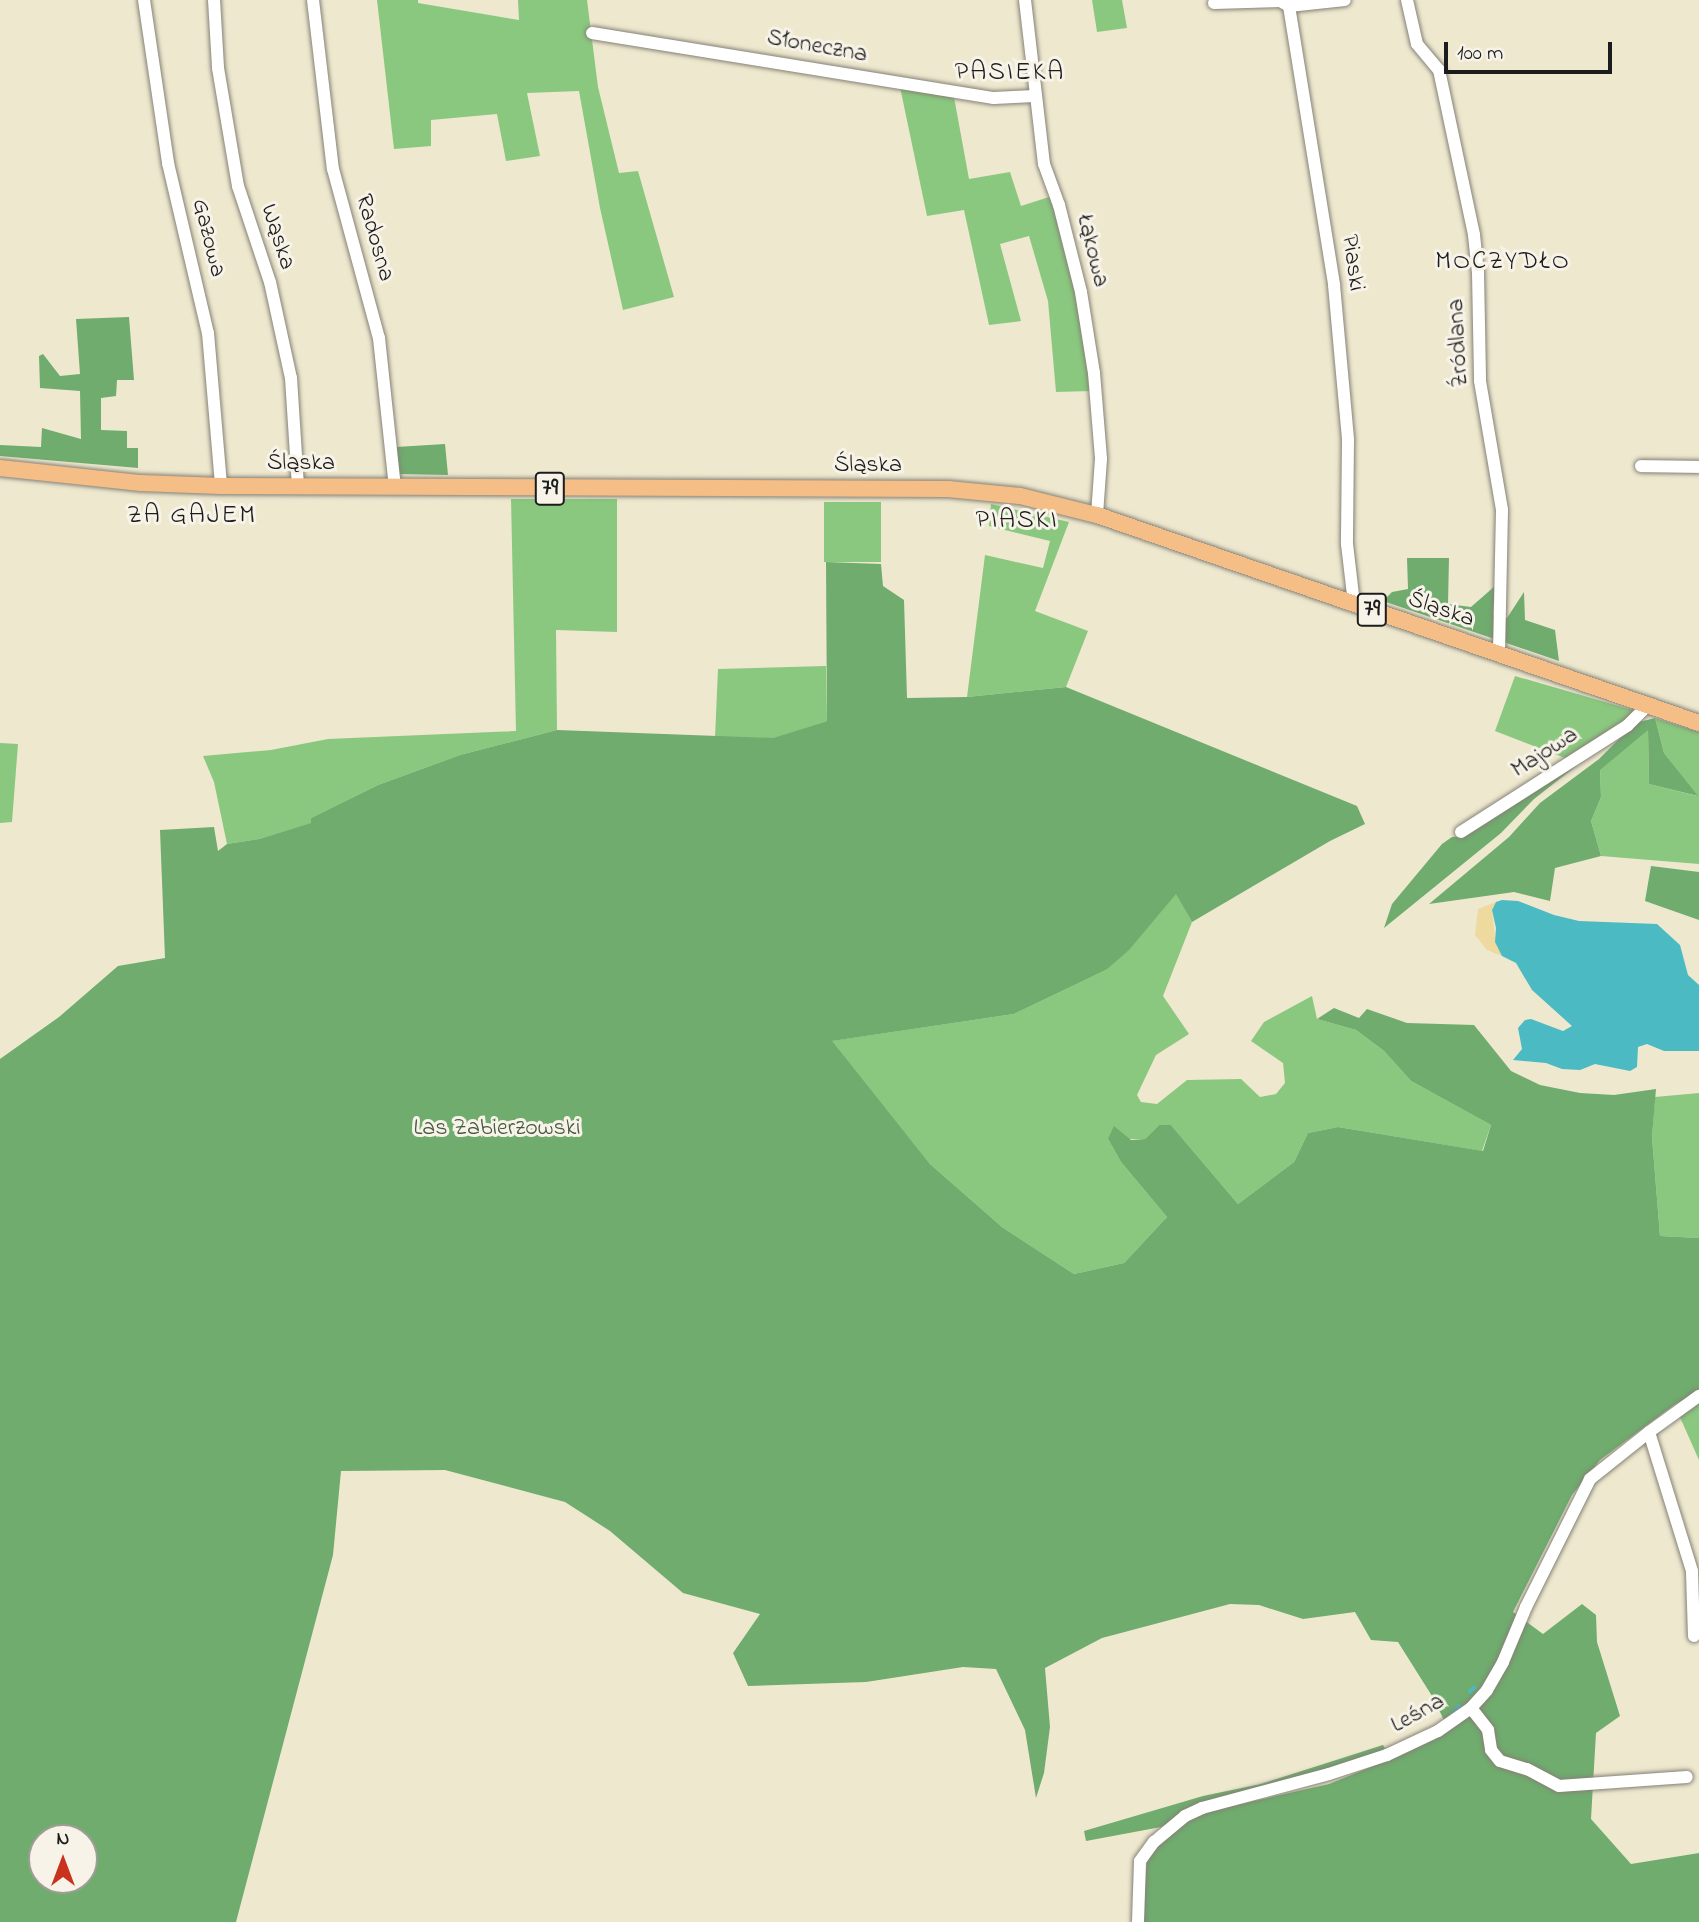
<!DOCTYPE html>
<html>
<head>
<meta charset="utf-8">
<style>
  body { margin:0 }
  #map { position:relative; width:1699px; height:1922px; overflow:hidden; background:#eee8cf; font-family:"Indie Flower",sans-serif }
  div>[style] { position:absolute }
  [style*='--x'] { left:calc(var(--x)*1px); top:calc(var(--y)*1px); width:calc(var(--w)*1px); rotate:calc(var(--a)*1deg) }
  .green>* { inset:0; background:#8ac87f; transform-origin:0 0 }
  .forest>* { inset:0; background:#6fac6e }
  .sand>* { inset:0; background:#eeda9e }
  .water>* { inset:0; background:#4cbac2 }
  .stream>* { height:3.5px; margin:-1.75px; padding:0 1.75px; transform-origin:1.75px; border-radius:1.75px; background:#4cbac2 }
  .roads { filter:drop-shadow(0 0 2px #858276) drop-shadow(0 0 2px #858276) }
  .minor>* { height:12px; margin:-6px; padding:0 6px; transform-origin:6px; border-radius:6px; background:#fff }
  .major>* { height:16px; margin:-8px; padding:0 8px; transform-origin:8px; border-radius:8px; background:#f6be87 }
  span { translate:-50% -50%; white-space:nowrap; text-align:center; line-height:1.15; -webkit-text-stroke:6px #f7f3e8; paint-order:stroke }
  .shield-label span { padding:2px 5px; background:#f7f3e8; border:2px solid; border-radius:5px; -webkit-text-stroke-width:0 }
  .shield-label { font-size:23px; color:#1c1c1c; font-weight:700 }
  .street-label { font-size:24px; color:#1c1c1c }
  .park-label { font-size:24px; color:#42583f }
  .neighbourhood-label { font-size:26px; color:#1c1c1c; letter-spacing:2px }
  .north { position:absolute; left:28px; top:1824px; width:70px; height:70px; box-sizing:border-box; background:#f7f3e8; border:2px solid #9f9d96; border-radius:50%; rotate:0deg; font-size:19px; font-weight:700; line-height:28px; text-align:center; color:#1c1c1c }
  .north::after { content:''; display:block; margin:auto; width:24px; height:32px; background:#c8321e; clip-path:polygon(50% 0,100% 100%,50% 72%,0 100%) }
  .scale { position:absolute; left:1444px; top:42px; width:168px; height:32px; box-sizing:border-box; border:4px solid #1c1c1c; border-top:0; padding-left:9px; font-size:21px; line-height:24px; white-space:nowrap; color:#1c1c1c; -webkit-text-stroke:5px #f7f3e8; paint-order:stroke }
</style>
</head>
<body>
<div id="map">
  <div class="green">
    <i style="clip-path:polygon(377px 0,418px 0,418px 3px,519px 20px,518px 0,587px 0,598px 87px,619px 173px,638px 171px,674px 297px,623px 310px,600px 208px,579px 91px,527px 93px,540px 156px,506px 161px,497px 114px,431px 120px,431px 146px,394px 149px)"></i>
    <i style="clip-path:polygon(1092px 0,1122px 0,1127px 28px,1097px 32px)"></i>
    <i style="clip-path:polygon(900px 87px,954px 97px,969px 179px,1010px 172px,1021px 206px,1049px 197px,1063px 234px,1075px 292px,1091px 391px,1056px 392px,1048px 301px,1029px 236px,1000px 244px,1021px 321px,989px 325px,964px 210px,927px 216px)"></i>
    <i style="clip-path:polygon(511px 499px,617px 499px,617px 632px,556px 630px,557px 730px,460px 755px,378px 785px,311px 818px,312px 823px,259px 839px,227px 844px,214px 782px,203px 756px,271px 750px,328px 739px,516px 731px)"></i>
    <i style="left:824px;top:502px;width:57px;height:60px"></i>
    <i style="clip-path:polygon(991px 504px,1069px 522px,1035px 611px,1088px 631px,1066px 687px,967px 697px,985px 555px,1043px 568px,1050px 541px,989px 526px)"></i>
    <i style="clip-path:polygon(826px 666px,827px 721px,774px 738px,715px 738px,718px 669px)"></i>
    <i style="clip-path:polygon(1515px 676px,1636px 711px,1622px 723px,1565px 758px,1495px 731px)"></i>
    <i style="clip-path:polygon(1655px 718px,1699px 732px,1699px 864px,1601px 856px,1591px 821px,1601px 797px,1600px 769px,1648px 729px,1649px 784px,1697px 796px,1664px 753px)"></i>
    <i style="clip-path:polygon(0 743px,18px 744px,12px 822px,0 823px)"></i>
    <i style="clip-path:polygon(1176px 893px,1192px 922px,1163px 996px,1189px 1034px,1156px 1055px,1137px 1095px,1141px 1102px,1157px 1104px,1187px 1080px,1241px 1079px,1260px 1097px,1276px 1094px,1285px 1083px,1283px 1063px,1251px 1041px,1264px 1022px,1312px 996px,1317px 1019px,1356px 1030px,1384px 1051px,1411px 1081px,1491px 1125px,1482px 1151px,1338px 1127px,1308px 1133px,1294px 1162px,1238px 1204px,1171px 1125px,1159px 1125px,1145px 1139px,1108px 1139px,1121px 1162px,1167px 1217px,1124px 1263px,1074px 1274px,1002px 1227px,930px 1164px,831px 1041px,1014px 1014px,1106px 970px)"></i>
    <i style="clip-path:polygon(1699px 1093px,1699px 1238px,1660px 1236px,1652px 1137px,1655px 1097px)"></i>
    <i style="clip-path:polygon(1699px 1402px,1699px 1460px,1679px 1415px)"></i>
  </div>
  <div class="forest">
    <i style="clip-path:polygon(129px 317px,134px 380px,117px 380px,116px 396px,101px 398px,101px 430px,127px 431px,127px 448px,138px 448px,138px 468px,0 456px,0 445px,41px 447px,42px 428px,81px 439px,80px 391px,40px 388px,39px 356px,43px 354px,60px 376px,80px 374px,76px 319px)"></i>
    <i style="clip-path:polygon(445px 444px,448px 475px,397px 474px,396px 447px)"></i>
    <i style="clip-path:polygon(1407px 558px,1449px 558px,1448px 604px,1471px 607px,1495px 586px,1493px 615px,1507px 618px,1524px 592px,1525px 620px,1555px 630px,1559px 661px,1383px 601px,1392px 592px,1408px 589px)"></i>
    <i style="clip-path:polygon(evenodd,826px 562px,881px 564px,883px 586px,904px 600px,907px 698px,967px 697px,1066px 687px,1357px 806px,1365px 824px,1330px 841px,1192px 922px,1176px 894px,1129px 950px,1106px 970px,1014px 1014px,832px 1041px,930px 1164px,1002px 1227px,1074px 1274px,1124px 1263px,1167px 1217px,1121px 1162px,1108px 1139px,1114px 1126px,1131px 1140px,1145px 1139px,1159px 1125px,1171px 1125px,1238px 1204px,1294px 1162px,1308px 1133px,1338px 1127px,1483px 1151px,1491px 1125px,1411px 1081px,1384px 1051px,1356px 1030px,1317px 1019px,1334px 1008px,1359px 1018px,1367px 1009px,1407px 1023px,1474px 1025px,1511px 1071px,1540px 1085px,1580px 1093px,1614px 1095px,1656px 1089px,1652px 1137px,1660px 1236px,1699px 1238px,1699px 1391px,1674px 1405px,1600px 1460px,1572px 1495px,1513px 1612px,1543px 1634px,1582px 1604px,1596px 1615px,1597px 1642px,1620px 1716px,1596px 1733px,1591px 1819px,1631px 1864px,1699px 1853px,1699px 1922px,1141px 1922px,1147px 1861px,1159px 1842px,1182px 1824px,1201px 1813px,1329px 1784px,1376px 1765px,1449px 1730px,1432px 1696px,1398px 1642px,1371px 1640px,1355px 1612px,1303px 1619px,1259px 1605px,1230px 1604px,1102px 1638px,1045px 1668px,1050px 1727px,1044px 1773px,1036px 1798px,1025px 1730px,996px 1669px,963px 1667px,866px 1682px,748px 1686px,733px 1653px,760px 1614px,683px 1593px,610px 1531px,565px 1502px,445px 1470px,341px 1471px,333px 1555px,236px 1922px,0 1922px,0 1059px,59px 1017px,118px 966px,165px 958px,160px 830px,214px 827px,218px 851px,227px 844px,259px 839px,311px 823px,311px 818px,378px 785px,460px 755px,557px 730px,773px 738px,827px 721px,826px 562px,42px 1838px,84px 1838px,84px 1880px,42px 1880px,42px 1838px)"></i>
    <i style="clip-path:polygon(1655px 718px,1664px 753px,1698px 796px,1649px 784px,1648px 730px,1600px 770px,1601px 797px,1591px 821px,1601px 856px,1555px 868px,1550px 901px,1514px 892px,1429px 904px,1509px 837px,1540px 803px,1599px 759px,1635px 723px)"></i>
    <i style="clip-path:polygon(1599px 748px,1534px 799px,1501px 833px,1384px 928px,1392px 904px,1442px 844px,1452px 837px,1463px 836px)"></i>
    <i style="clip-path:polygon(1651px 866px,1699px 872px,1699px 920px,1645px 901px)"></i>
    <i style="clip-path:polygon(1383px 1745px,1387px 1752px,1183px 1814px,1161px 1827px,1086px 1841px,1084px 1831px,1203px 1796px,1261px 1784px)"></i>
  </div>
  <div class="sand">
    <i style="clip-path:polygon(1496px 902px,1492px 910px,1495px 937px,1502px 956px,1487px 950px,1475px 935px,1478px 909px)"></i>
  </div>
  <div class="water">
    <i style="clip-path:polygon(1502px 900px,1518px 901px,1554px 915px,1579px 921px,1657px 924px,1680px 945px,1688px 975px,1699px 985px,1699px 1051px,1664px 1051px,1647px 1044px,1638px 1047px,1637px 1067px,1630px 1071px,1595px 1064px,1580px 1070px,1562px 1069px,1546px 1063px,1513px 1060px,1522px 1049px,1518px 1028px,1525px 1020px,1531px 1019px,1563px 1031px,1572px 1026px,1532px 990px,1516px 963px,1502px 956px,1495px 942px,1496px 928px,1492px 910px,1496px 902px)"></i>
  </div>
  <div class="stream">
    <i style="--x:1470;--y:1692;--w:6;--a:-45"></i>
    <i style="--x:1452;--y:1715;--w:11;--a:-52"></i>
  </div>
  <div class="roads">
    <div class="minor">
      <i style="--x:144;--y:0;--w:165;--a:81.6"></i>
      <i style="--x:168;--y:163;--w:175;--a:76.8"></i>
      <i style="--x:208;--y:333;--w:154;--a:85.1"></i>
      <i style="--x:214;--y:0;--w:68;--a:86.6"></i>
      <i style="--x:218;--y:68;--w:120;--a:80.4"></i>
      <i style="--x:238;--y:186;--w:101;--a:71.6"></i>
      <i style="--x:270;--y:282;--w:98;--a:77.7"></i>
      <i style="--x:291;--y:378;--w:109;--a:86.3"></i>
      <i style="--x:313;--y:0;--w:170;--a:83.3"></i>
      <i style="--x:333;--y:169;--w:175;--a:74.8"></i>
      <i style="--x:379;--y:338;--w:150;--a:83.9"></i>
      <i style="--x:1025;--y:0;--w:165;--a:83.4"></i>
      <i style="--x:1044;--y:164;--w:44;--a:69.9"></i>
      <i style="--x:1059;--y:205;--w:90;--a:75.8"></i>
      <i style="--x:1081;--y:292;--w:82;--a:80.9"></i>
      <i style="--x:1094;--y:373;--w:86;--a:85.3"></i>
      <i style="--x:1101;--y:459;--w:56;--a:94.1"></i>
      <i style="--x:1407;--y:0;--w:45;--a:77.2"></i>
      <i style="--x:1417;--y:44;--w:34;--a:50"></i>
      <i style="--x:1439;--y:70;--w:169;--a:78"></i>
      <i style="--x:1474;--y:235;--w:38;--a:84"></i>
      <i style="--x:1478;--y:273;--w:108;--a:88.9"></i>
      <i style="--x:1480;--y:381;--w:131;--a:80.3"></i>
      <i style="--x:1502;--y:510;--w:144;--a:91.2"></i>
      <i style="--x:1214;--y:3;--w:66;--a:-1.7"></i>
      <i style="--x:1280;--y:1;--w:10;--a:29"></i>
      <i style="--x:1289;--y:6;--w:283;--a:80.8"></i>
      <i style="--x:1334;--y:285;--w:156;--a:84.8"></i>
      <i style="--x:1348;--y:440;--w:104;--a:90.6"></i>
      <i style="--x:1347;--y:544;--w:60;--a:83.3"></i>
      <i style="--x:1289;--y:6;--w:56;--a:-6.1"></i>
      <i style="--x:592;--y:33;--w:407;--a:9.2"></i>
      <i style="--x:994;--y:98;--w:40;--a:-2.9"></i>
      <i style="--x:1641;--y:466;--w:58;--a:1"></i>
      <i style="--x:1461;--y:832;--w:198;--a:-32.6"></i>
      <i style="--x:1628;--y:725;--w:28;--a:-45"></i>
      <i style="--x:1694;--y:1636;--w:65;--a:-91.8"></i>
      <i style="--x:1692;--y:1571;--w:145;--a:-107.2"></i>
      <i style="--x:1649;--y:1432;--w:62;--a:-35.8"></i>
      <i style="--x:1471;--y:1708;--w:28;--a:52"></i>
      <i style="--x:1488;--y:1730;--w:20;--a:81"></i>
      <i style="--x:1491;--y:1750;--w:14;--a:51"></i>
      <i style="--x:1500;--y:1761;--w:28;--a:17"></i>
      <i style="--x:1527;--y:1769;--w:36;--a:28"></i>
      <i style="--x:1559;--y:1786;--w:128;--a:-4"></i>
      <i style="--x:1138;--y:1922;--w:61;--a:-88.1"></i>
      <i style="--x:1140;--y:1861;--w:24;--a:-54"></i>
      <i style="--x:1154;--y:1842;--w:40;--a:-40"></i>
      <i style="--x:1185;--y:1816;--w:19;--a:-25"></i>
      <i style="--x:1202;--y:1808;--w:131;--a:-15"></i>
      <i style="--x:1329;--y:1774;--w:61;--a:-18.1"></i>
      <i style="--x:1387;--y:1755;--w:56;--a:-25.2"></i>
      <i style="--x:1438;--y:1731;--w:40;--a:-34.9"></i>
      <i style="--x:1471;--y:1708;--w:24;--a:-48"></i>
      <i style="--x:1487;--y:1690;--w:32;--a:-60"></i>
      <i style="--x:1503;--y:1662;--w:60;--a:-67.3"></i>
      <i style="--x:1526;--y:1607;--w:143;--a:-63.4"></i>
      <i style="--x:1590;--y:1479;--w:75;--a:-38.5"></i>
    </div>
    <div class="major">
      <i style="--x:0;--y:468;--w:142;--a:6.1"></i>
      <i style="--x:141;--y:483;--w:80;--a:2.1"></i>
      <i style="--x:221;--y:486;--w:727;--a:0.24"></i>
      <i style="--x:948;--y:489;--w:72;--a:5.6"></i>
      <i style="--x:1020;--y:496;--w:79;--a:13.9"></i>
      <i style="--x:1097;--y:515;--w:637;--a:19.06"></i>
    </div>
  </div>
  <div class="shield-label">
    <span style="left:550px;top:489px">79</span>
    <span style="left:1372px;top:610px">79</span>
  </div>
  <div class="street-label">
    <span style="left:817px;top:47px;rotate:10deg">Słoneczna</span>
    <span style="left:277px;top:237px;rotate:72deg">Wąska</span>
    <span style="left:208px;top:238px;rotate:76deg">Gazowa</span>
    <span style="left:374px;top:238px;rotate:74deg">Radosna</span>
    <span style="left:1092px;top:251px;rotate:76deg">Łąkowa</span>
    <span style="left:1352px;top:263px;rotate:82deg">Piaski</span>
    <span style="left:1459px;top:343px;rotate:-93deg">Źródlana</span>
    <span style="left:301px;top:464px">Śląska</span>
    <span style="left:868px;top:466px">Śląska</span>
    <span style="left:1441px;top:610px;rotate:19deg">Śląska</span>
    <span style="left:1545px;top:753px;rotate:-33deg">Majowa</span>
    <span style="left:1418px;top:1714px;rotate:-29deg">Leśna</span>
  </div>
  <div class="park-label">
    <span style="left:497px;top:1129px">Las Zabierzowski</span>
  </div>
  <div class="neighbourhood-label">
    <span style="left:1010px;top:74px">PASIEKA</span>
    <span style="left:1503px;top:263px">MOCZYDŁO</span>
    <span style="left:192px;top:517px">ZA GAJEM</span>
    <span style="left:1017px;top:522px">PIASKI</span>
  </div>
  <div class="north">N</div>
  <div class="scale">100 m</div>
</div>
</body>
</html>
